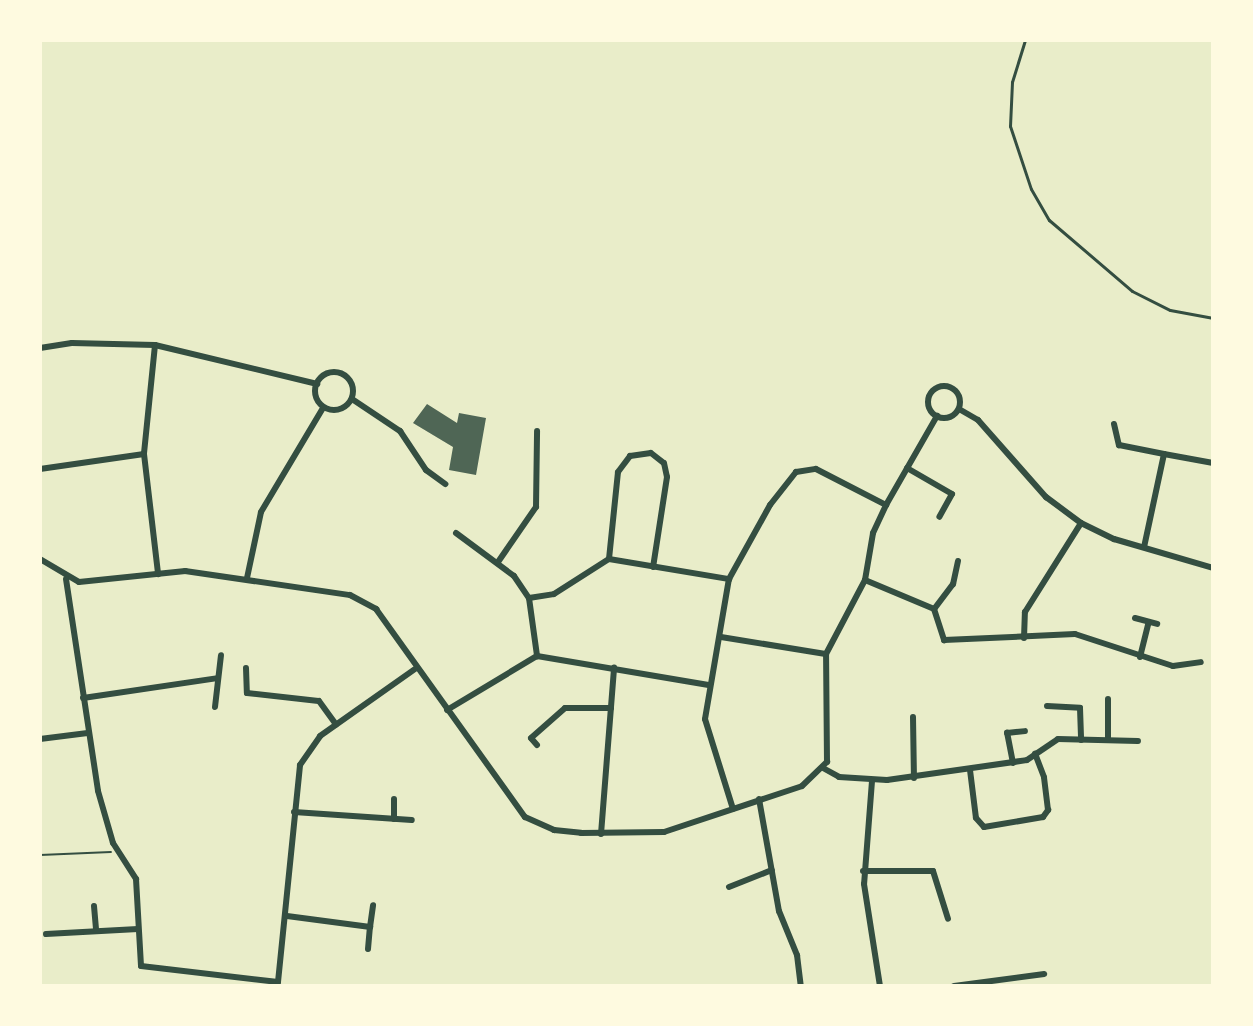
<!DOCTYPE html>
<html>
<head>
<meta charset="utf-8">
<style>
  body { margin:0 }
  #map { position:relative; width:1253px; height:1026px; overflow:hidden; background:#e9edc9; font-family:Literata,serif }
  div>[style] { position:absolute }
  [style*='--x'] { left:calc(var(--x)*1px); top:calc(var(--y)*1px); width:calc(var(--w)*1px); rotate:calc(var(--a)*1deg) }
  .building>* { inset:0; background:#4f6655 }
  .path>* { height:2px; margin:-1px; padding:0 1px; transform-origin:1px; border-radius:1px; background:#344e41 }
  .service>* { height:3px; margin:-1.5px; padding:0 1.5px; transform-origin:1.5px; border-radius:1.5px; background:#344e41 }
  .minor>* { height:6px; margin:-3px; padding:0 3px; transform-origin:3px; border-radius:3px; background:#344e41 }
  .minor>.ring { margin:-3px; padding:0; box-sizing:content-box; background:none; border:6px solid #344e41; border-radius:50% }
  span { translate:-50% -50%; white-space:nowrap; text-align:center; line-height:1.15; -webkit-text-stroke:6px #fefae0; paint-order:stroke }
  .frame { position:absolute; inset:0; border:42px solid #fefae0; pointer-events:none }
</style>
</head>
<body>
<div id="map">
  <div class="building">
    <i style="clip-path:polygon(427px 404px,457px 423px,459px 413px,486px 418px,476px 475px,449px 470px,453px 447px,413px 423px)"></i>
  </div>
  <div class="path">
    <i style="--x:40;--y:855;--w:71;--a:-2.4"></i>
  </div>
  <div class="service">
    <i style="--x:1025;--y:40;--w:44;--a:107.2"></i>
    <i style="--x:1012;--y:82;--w:44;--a:92.6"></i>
    <i style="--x:1010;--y:126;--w:66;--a:71.6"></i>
    <i style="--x:1031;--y:189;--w:36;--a:60"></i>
    <i style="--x:1049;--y:220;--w:109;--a:40.5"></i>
    <i style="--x:1132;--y:291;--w:42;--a:26.6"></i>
    <i style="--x:1170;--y:310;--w:44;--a:10.5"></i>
  </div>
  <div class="minor">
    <i style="--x:155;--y:345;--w:110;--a:95.8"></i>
    <i style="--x:144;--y:454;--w:121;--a:83.3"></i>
    <i style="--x:40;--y:348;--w:32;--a:-9"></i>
    <i style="--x:72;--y:343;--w:83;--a:1.4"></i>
    <i style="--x:155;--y:345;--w:167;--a:13.5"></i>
    <i class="ring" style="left:315px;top:372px;width:32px;height:32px"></i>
    <i class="ring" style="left:928px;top:386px;width:26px;height:26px"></i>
    <i style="--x:352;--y:399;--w:58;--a:33.7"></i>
    <i style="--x:400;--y:431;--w:47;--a:56.3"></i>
    <i style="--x:426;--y:470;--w:24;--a:36"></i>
    <i style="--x:959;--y:409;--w:22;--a:30"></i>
    <i style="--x:978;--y:420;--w:103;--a:48.6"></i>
    <i style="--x:1046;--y:497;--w:44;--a:36.6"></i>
    <i style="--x:1081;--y:523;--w:37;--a:26"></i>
    <i style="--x:1114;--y:539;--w:103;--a:16.3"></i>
    <i style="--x:1114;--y:424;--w:22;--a:77"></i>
    <i style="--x:1119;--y:445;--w:46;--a:11.3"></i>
    <i style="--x:1164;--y:454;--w:95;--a:102.1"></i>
    <i style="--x:1164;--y:454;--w:50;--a:10.4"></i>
    <i style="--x:907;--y:468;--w:52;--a:30"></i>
    <i style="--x:952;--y:494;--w:26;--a:119"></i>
    <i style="--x:40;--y:469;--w:105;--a:-8.2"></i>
    <i style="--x:456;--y:533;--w:72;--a:36.6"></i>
    <i style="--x:514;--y:576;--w:27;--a:56"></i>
    <i style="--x:529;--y:598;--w:59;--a:82.1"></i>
    <i style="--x:40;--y:559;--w:45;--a:30.5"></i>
    <i style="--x:79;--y:582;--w:107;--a:-5.9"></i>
    <i style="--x:185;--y:571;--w:167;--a:8.3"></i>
    <i style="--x:350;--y:595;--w:30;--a:28"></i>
    <i style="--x:376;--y:609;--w:256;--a:54.4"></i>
    <i style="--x:525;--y:817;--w:32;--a:24"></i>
    <i style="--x:554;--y:830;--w:27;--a:6"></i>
    <i style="--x:581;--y:833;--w:83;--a:-0.7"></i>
    <i style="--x:664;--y:832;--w:145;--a:-18.4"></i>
    <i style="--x:802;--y:786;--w:35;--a:-44"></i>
    <i style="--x:827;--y:762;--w:108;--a:-90.5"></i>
    <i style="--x:826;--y:654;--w:84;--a:-62.2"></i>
    <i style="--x:865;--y:580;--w:48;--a:-80.3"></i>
    <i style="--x:873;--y:533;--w:31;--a:-65"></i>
    <i style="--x:886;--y:505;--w:103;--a:-60.2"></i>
    <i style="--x:609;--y:559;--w:87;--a:-84.1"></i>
    <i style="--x:618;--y:472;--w:20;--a:-53"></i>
    <i style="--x:630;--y:456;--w:21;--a:-8"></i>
    <i style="--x:651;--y:453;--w:16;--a:38"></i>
    <i style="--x:664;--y:463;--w:14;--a:78"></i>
    <i style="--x:667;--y:477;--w:91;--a:98.8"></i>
    <i style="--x:958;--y:561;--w:24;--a:102"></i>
    <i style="--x:953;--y:584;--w:31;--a:127"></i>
    <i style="--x:934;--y:609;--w:33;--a:72"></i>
    <i style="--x:944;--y:640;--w:131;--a:-2.6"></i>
    <i style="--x:1075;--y:634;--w:103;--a:18.1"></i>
    <i style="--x:1173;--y:666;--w:28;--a:-8"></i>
    <i style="--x:498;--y:562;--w:67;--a:-55.4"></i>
    <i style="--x:536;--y:507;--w:76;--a:-89.2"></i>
    <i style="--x:247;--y:578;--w:67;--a:-78"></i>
    <i style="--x:261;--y:512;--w:121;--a:-59.2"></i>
    <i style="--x:66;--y:579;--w:214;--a:81.4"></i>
    <i style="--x:98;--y:791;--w:54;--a:73.9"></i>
    <i style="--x:113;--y:843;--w:43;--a:57.4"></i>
    <i style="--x:136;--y:879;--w:87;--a:86.7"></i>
    <i style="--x:141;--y:966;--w:138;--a:6.7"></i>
    <i style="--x:278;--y:982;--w:218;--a:-84.2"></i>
    <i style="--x:300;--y:765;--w:35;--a:-55"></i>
    <i style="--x:320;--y:736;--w:116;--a:-35.2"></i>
    <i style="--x:865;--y:580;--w:75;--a:22.8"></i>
    <i style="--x:529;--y:598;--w:25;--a:-9"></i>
    <i style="--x:554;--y:594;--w:65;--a:-32.5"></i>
    <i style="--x:609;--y:559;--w:122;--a:9.5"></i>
    <i style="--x:1135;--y:618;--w:23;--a:15"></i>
    <i style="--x:721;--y:637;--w:106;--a:9.2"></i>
    <i style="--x:1024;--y:638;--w:26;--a:-88"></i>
    <i style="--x:1025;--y:612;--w:105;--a:-57.8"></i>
    <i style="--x:1140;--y:657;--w:36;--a:-76"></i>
    <i style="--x:246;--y:668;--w:25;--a:88"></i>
    <i style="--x:247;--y:693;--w:72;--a:6.3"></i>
    <i style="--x:319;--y:701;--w:29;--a:54"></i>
    <i style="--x:83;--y:698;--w:136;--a:-8.4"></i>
    <i style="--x:1108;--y:699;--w:40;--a:90"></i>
    <i style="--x:1047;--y:706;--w:33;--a:3"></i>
    <i style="--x:1080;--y:708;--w:32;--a:88"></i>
    <i style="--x:215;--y:707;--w:52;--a:-83.4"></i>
    <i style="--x:447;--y:710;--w:105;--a:-31"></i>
    <i style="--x:537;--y:656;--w:174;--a:9.6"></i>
    <i style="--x:913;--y:717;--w:61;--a:89.1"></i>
    <i style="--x:40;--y:739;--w:48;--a:-7.1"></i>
    <i style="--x:537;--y:745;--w:9;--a:-131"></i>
    <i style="--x:531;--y:738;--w:45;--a:-41.4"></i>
    <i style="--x:565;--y:708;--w:46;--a:0"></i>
    <i style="--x:1013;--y:763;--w:31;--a:-101"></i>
    <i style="--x:1007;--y:733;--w:18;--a:-6"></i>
    <i style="--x:823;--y:768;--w:18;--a:29"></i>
    <i style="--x:839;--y:777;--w:48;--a:3.6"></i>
    <i style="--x:887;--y:780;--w:141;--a:-8.1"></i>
    <i style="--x:1027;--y:760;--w:37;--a:-34"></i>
    <i style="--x:1058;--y:739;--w:80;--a:1.4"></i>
    <i style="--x:970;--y:770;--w:48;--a:82.9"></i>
    <i style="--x:976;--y:818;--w:12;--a:48"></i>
    <i style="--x:984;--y:827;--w:60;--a:-9.6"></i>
    <i style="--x:1043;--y:817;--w:9;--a:-54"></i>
    <i style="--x:1048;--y:810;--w:33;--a:-97"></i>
    <i style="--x:1044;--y:777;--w:25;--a:-111"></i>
    <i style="--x:872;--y:781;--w:103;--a:94.4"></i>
    <i style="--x:864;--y:884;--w:103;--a:81.1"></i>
    <i style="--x:394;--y:799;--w:20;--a:90"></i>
    <i style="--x:759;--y:799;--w:114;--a:79.9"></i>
    <i style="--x:779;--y:911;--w:48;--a:67.8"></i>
    <i style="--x:797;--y:955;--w:31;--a:83"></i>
    <i style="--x:733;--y:809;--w:94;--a:-107.3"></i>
    <i style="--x:705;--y:719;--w:142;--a:-80.3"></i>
    <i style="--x:729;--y:579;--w:85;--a:-61"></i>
    <i style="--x:770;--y:505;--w:42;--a:-51.8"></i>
    <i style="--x:796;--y:472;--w:20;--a:-9"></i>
    <i style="--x:816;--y:469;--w:79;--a:27.2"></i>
    <i style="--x:294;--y:812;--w:118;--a:3.9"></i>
    <i style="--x:601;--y:834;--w:167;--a:-85.5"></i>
    <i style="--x:863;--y:871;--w:70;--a:0"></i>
    <i style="--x:933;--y:871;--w:50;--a:72.6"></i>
    <i style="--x:729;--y:887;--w:46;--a:-21.6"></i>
    <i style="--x:94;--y:906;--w:24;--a:85"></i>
    <i style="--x:287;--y:916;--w:84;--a:7.5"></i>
    <i style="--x:370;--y:927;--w:22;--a:-82"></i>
    <i style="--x:46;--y:934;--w:92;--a:-3.1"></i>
    <i style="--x:368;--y:949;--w:22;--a:-85"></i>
    <i style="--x:954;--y:986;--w:91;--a:-7.6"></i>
  </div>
  <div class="frame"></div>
</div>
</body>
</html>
